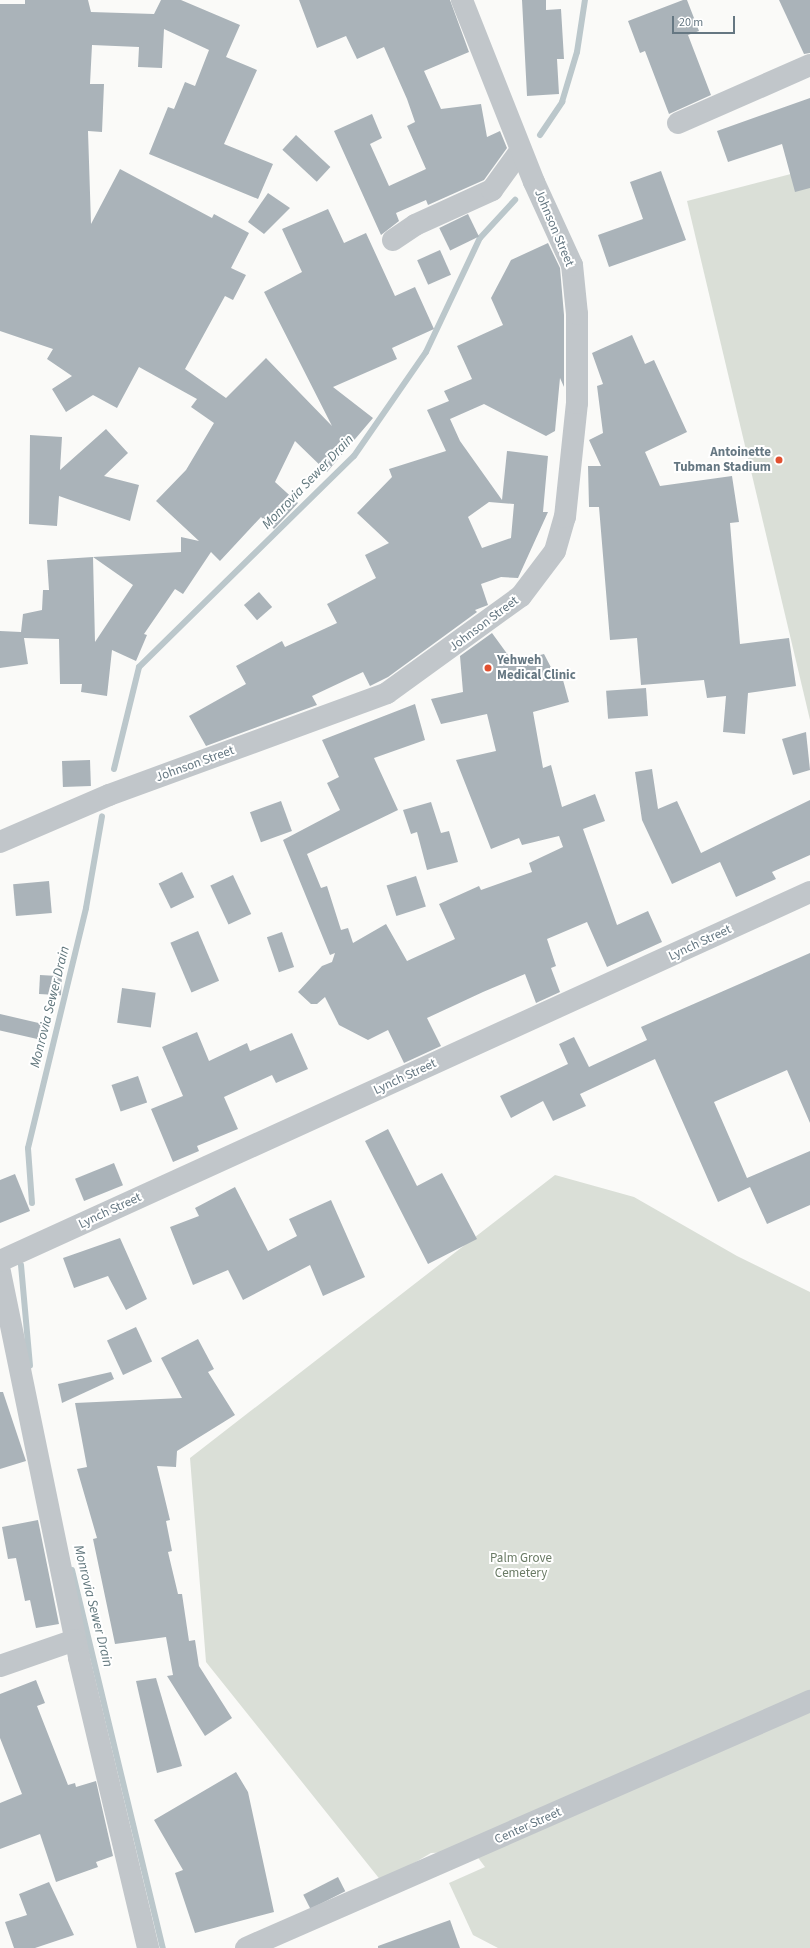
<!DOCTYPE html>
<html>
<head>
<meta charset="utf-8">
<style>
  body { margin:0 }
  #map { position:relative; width:810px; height:1948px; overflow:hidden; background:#fafaf8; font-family:"Source Sans 3",sans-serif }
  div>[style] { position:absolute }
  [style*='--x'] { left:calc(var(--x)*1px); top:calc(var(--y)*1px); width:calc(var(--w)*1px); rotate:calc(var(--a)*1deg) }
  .green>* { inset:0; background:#dadfd7 }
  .stream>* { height:6px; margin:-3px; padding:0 3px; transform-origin:3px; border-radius:3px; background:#bbc7cb }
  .building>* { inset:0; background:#aab3b9; transform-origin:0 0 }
  .minor>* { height:22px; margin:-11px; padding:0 11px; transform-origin:11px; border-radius:11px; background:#c1c6ca }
  .tertiary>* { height:22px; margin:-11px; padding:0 11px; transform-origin:11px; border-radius:11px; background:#c1c6ca }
  .dots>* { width:11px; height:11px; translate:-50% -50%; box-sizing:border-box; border:2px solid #fff; border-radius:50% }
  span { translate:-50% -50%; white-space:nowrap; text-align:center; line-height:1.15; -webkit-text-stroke:4px #fff; paint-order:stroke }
  .street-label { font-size:13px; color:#657782 }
  .poi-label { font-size:13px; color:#657782; font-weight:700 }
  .right { translate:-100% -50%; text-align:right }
  .left { translate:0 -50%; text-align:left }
  .park-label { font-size:13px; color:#697a64 }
  .water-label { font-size:14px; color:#60767c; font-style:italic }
  .scale { position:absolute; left:672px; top:16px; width:63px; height:18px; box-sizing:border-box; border:2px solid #657782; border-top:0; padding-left:5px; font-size:12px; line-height:14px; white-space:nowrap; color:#657782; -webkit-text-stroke:3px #fff; paint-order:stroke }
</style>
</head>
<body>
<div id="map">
  <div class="green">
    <i style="clip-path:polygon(810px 169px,810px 720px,687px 201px)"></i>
    <i style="clip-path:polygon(555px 1175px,634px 1197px,737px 1256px,810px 1292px,810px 1948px,498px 1948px,473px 1935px,449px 1883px,485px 1867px,473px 1851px,431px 1853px,382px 1882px,206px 1662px,190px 1458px)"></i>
  </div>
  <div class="stream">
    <i style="--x:540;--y:135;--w:40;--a:-56"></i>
    <i style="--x:562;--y:102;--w:52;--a:-73.3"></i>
    <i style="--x:577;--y:52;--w:53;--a:-81.3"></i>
    <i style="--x:114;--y:769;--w:105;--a:-76.2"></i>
    <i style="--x:139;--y:667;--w:301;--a:-44.5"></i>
    <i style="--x:354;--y:456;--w:126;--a:-55.3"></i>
    <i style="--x:426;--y:352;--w:126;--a:-64.7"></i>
    <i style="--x:480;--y:238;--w:52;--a:-47.4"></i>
    <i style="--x:32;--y:1203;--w:55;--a:-94.2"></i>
    <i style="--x:28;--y:1148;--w:247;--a:-76.4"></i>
    <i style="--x:86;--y:908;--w:93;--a:-80.1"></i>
    <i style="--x:21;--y:1265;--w:101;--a:84.9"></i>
    <i style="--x:72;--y:1570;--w:389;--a:76.5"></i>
  </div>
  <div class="building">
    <i style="clip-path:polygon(25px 0,88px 0,91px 12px,154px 14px,161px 0,181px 0,240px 25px,226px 57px,257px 70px,224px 144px,273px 164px,258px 199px,149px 154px,168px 107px,174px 109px,185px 82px,195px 86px,209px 50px,164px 29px,162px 68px,138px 67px,139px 47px,92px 45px,90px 84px,104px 84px,102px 132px,88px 131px,91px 224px,120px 169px,212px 218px,214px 214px,249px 233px,231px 268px,246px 275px,233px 300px,225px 296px,185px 369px,226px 398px,266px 358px,332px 426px,264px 292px,302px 272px,282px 229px,328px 209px,344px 243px,366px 233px,395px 296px,415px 287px,434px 329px,392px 348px,397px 359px,333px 387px,373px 418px,327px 472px,295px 441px,275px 482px,298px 503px,274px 529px,261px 517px,220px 561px,211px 552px,183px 594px,175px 589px,144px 634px,147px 635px,136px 661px,112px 650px,107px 696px,81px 692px,82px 684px,60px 684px,59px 639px,24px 638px,28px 664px,0 668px,0 631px,21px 632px,23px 614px,42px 610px,43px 590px,49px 590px,47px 560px,93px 557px,95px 642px,133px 585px,93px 557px,181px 552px,181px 537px,199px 541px,156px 501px,186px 470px,214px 423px,191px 407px,197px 399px,139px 367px,117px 408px,93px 395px,66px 412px,52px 389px,72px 376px,47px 359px,53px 349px,0 331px,0 4px,25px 4px)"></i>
    <i style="clip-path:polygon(299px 0,450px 0,469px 52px,424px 71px,441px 109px,481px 104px,487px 137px,500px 131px,507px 148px,484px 180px,428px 205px,426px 200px,396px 213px,399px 221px,381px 235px,334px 131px,372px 114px,382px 138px,370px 144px,389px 186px,426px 169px,407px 126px,415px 122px,407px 99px,384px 47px,357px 59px,346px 36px,317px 48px)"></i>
    <i style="clip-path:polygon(522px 0,546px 0,546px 10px,561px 9px,564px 59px,557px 59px,559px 94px,527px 96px)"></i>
    <i style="clip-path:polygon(683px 0,687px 0,699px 31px,688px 35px,711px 95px,669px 114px,645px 51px,640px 53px,628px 21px)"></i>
    <i style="clip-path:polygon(779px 0,810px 0,810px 53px,804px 54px)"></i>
    <i style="clip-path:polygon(810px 98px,810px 188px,795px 192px,782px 144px,728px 162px,717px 131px)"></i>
    <i style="left:296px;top:135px;width:47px;height:20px;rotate:43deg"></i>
    <i style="clip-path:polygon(661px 171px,686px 240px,609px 267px,598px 235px,643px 219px,630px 182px)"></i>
    <i style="clip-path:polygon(268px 193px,290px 208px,264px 234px,248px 222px)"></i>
    <i style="left:468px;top:214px;width:25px;height:32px;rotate:64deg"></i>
    <i style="clip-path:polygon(evenodd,548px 243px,560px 268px,564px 315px,564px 387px,560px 378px,555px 431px,546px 436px,484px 404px,450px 419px,460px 441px,502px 500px,507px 451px,548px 456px,543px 512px,548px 512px,518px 578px,501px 577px,481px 584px,488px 605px,475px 610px,477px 612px,388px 677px,370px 686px,363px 672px,312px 696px,317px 705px,206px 746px,189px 716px,246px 684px,236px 666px,282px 641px,285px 647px,337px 623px,327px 604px,376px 578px,365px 555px,389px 543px,357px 513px,392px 477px,389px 469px,446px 451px,427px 410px,449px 401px,444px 391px,472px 379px,457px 346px,503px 325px,491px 298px,511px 260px,548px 243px,489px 502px,514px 504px,511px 538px,482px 548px,468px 517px,489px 502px)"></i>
    <i style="left:440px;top:250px;width:27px;height:25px;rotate:66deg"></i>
    <i style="clip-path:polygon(632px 335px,645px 364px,654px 360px,687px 432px,645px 452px,660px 486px,732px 476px,739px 522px,730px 523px,740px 644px,789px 638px,796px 686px,748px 693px,745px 734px,723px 732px,726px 696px,707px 698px,704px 680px,641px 685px,637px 638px,610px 640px,599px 507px,589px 507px,588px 466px,601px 466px,589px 440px,603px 433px,597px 386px,603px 384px,592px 353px)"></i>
    <i style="clip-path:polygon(106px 429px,128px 453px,104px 476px,139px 485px,130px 521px,59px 496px,57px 526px,29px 524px,30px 435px,62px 437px,60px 470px)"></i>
    <i style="left:259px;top:592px;width:20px;height:20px;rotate:49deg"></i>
    <i style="clip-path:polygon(492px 633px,513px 662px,544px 654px,556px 677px,563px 680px,569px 702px,533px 712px,543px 768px,551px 765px,562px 807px,595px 794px,605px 821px,583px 829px,617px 925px,648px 911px,662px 942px,607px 967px,587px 922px,547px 939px,556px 966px,551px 968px,560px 992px,536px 1003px,525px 974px,483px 992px,427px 1018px,441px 1046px,404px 1063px,388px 1030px,368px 1040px,339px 1025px,325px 997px,317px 1004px,311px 1004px,298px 992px,322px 966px,332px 962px,335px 953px,330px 955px,283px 840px,340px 810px,327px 783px,339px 777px,322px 740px,415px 704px,425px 740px,374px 758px,398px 810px,307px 854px,321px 888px,327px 886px,341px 930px,348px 928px,353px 943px,386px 924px,407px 961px,455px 939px,439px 904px,479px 886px,481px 890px,532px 872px,529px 863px,563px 847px,559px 836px,522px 845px,519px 838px,491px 849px,456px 760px,496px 751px,487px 714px,441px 724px,431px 699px,463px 692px,460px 656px)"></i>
    <i style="left:646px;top:688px;width:28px;height:40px;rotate:86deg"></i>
    <i style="clip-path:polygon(806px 732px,810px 770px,793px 775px,782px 739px)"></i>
    <i style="left:90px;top:760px;width:26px;height:28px;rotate:88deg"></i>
    <i style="clip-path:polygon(652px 769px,658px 809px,677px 801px,701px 853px,810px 800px,810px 855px,772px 872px,776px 879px,736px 897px,720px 862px,672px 884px,642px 820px,635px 772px)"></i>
    <i style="left:281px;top:801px;width:32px;height:33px;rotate:70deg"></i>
    <i style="clip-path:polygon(431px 802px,441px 833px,449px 831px,458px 862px,427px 870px,417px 832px,411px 834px,403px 810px)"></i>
    <i style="left:182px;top:872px;width:28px;height:26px;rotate:64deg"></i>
    <i style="left:233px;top:875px;width:43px;height:25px;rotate:65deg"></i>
    <i style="left:416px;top:876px;width:32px;height:31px;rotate:72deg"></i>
    <i style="left:49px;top:881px;width:32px;height:36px;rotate:85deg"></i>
    <i style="left:198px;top:931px;width:54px;height:30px;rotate:67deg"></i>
    <i style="left:282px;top:932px;width:37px;height:16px;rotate:71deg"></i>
    <i style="clip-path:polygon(810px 953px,810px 1123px,787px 1070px,714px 1102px,747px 1178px,810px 1151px,810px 1205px,767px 1224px,750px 1187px,718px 1202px,655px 1059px,580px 1094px,586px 1106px,553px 1121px,543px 1101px,511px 1118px,500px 1096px,568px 1064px,559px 1044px,574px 1037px,589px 1067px,647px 1040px,641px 1027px)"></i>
    <i style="left:40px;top:975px;width:22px;height:19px;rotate:3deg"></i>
    <i style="left:122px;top:988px;width:34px;height:35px;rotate:8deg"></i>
    <i style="left:0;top:1014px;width:43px;height:16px;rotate:13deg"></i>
    <i style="clip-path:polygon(197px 1032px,209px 1061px,247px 1043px,250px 1051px,292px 1033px,308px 1069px,276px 1083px,272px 1075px,224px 1097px,238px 1129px,197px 1146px,199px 1151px,173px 1162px,151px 1109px,183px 1096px,162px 1047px)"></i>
    <i style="left:138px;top:1076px;width:28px;height:28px;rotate:71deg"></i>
    <i style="clip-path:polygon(388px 1129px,417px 1186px,442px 1173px,477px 1239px,428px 1264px,365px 1141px)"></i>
    <i style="left:114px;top:1163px;width:24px;height:42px;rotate:68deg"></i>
    <i style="clip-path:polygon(15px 1174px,30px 1211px,0 1223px,0 1180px)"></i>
    <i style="clip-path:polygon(235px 1187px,268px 1251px,297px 1236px,289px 1219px,331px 1200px,365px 1277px,323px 1296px,310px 1265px,243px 1300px,228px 1270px,193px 1285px,170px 1227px,199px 1216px,195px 1208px)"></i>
    <i style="clip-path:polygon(120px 1238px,147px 1299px,126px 1310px,108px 1276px,74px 1288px,63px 1258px)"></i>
    <i style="left:136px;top:1327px;width:38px;height:32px;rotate:65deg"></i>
    <i style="clip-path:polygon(198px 1339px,214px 1369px,208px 1372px,235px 1415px,177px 1451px,176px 1467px,157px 1466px,170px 1520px,166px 1521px,172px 1551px,168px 1552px,178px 1594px,182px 1594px,189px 1641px,195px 1640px,199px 1666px,232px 1718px,205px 1736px,167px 1676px,173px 1675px,166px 1637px,115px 1644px,93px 1539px,97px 1538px,77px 1469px,87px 1467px,75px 1403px,182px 1398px,161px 1358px)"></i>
    <i style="clip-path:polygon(111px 1372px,114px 1379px,62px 1403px,58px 1384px)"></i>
    <i style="clip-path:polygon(0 1392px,3px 1392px,26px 1461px,0 1469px)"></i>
    <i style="clip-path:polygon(38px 1520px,59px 1624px,36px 1628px,30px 1600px,25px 1601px,16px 1558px,8px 1559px,2px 1527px)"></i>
    <i style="clip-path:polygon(156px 1678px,182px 1766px,157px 1773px,136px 1681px)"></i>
    <i style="clip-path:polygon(36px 1680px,45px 1703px,37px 1706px,68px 1785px,75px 1783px,76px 1787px,96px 1781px,113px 1856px,96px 1862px,98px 1867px,56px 1882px,40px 1834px,0 1849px,0 1803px,22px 1794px,0 1738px,0 1694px)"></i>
    <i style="clip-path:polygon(236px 1772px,248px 1792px,274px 1912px,195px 1933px,175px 1873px,183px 1870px,154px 1820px)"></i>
    <i style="left:338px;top:1877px;width:16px;height:39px;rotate:63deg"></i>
    <i style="clip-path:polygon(49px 1882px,74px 1935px,35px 1948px,14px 1948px,5px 1922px,27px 1915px,19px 1894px)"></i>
    <i style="clip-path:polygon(450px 1920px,460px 1948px,378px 1948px,378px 1946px)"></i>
  </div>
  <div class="minor">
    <i style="--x:678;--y:123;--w:144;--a:-23.7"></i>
    <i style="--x:393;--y:240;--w:27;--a:-34"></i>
    <i style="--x:415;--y:225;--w:85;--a:-24.4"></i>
    <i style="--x:492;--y:190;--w:49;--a:-54.1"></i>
    <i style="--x:0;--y:1272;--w:394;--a:78.4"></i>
    <i style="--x:79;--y:1658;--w:298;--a:76.6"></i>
    <i style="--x:0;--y:1666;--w:79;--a:-19.1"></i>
    <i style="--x:246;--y:1948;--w:616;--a:-23.65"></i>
  </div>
  <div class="tertiary">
    <i style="--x:0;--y:842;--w:119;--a:-23.3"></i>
    <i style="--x:109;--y:795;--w:296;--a:-20.1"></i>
    <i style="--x:387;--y:693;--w:165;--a:-35.9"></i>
    <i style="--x:521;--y:596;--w:56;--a:-52.9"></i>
    <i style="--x:555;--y:551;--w:35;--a:-74"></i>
    <i style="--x:565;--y:517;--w:115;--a:-84"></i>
    <i style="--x:577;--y:403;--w:89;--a:-90"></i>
    <i style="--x:577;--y:314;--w:49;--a:-95.8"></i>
    <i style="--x:572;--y:265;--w:91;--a:-114.6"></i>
    <i style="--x:534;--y:182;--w:196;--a:-111.6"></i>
    <i style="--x:0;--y:1261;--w:890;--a:-24.49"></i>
  </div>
  <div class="dots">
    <i style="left:779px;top:460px;background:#e15030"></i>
    <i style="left:488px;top:668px;background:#e15030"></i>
  </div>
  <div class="street-label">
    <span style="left:554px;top:228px;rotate:67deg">Johnson Street</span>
    <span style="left:484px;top:624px;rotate:-37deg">Johnson Street</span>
    <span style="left:195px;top:764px;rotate:-20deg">Johnson Street</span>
    <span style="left:700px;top:943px;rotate:-25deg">Lynch Street</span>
    <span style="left:405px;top:1077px;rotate:-25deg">Lynch Street</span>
    <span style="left:110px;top:1211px;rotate:-25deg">Lynch Street</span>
    <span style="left:528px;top:1826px;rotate:-24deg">Center Street</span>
  </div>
  <div class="poi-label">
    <span class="right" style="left:771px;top:460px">Antoinette<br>Tubman Stadium</span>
    <span class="left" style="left:497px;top:668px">Yehweh<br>Medical Clinic</span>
  </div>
  <div class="park-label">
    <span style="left:521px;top:1566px">Palm Grove<br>Cemetery</span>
  </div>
  <div class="water-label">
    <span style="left:308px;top:482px;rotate:-46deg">Monrovia Sewer Drain</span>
    <span style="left:50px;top:1007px;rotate:-76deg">Monrovia Sewer Drain</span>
    <span style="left:93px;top:1606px;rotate:76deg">Monrovia Sewer Drain</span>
  </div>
  <div class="scale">20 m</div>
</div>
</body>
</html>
